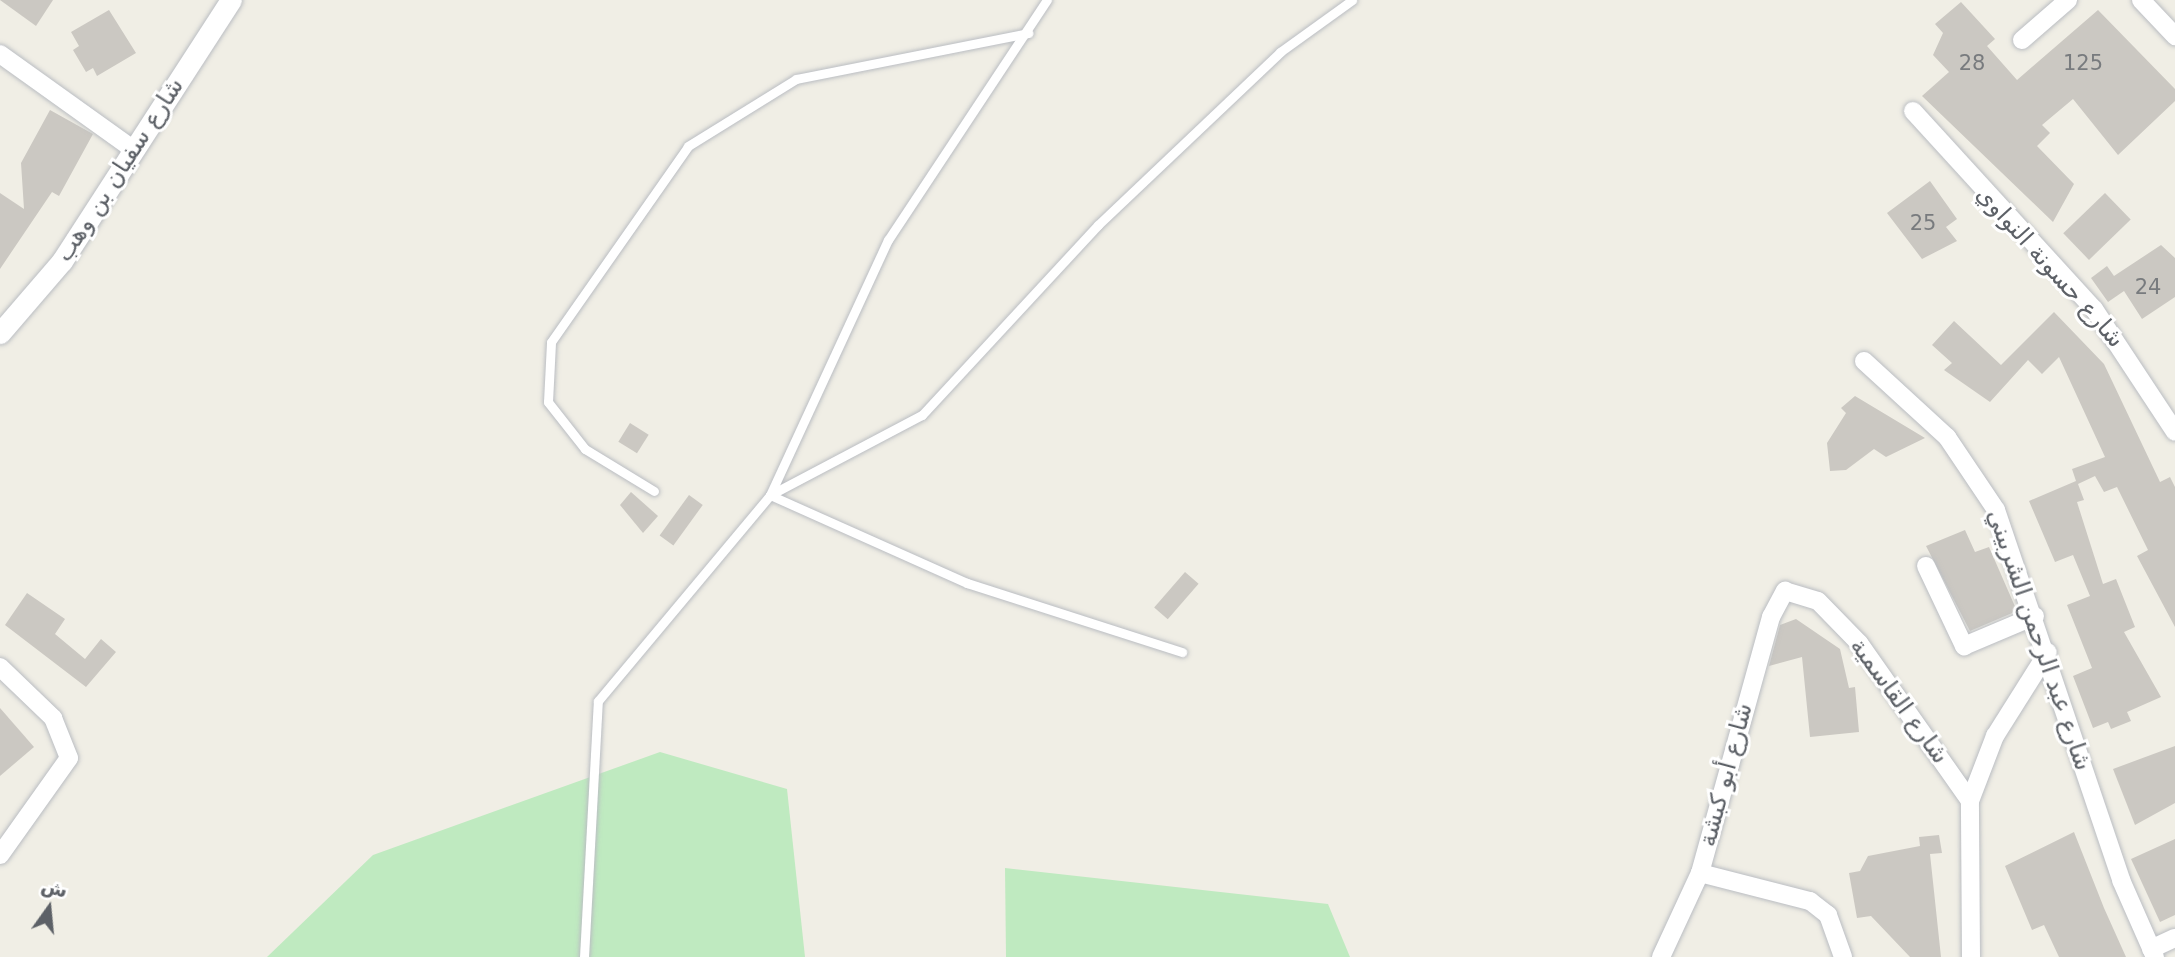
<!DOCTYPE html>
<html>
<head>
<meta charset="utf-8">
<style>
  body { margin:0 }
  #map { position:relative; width:2175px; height:957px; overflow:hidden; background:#f0eee5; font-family:"DejaVu Sans",Vazirmatn,sans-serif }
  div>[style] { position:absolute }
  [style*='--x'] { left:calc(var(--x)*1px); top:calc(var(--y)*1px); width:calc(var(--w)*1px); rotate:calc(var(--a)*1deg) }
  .green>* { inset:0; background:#bfeac0 }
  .building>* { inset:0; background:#cbc8c2; transform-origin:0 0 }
  .roads { filter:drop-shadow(0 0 2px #babdc2) drop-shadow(0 0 2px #babdc2) }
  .service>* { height:9px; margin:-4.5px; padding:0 4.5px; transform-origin:4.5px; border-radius:4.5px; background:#fff }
  .minor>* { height:18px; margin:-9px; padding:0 9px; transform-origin:9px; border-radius:9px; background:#fff }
  .tertiary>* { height:21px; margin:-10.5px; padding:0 10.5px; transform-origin:10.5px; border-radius:10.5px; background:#fff }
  span { translate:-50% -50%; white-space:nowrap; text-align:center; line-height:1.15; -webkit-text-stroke:6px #fff; paint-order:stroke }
  .number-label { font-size:21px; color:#787b7e }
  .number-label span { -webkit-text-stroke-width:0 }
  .street-label { font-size:24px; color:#5d6167 }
  .north { position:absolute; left:14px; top:873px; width:70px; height:70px; -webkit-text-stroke:5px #fff; paint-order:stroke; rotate:15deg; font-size:19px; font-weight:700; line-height:28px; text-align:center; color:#5d6167 }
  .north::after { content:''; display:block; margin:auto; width:24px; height:32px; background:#5d6167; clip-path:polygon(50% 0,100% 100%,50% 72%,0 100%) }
</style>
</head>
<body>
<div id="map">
  <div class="green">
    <i style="clip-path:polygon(660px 752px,787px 789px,805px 957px,267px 957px,373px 855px)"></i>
    <i style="clip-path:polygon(1005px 868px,1328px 904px,1350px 957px,1006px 957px)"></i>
  </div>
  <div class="building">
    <i style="clip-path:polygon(0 0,53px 0,36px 26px)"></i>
    <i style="clip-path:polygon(1961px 2px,1995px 39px,1987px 46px,2017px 80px,2098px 10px,2175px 89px,2175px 101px,2118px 155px,2073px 99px,2042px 125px,2050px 133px,2037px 146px,2074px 184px,2053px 222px,1922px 96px,1949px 72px,1933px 55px,1943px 33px,1935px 24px)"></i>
    <i style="clip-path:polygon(109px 10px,136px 53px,97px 76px,93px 68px,86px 72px,73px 50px,79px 46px,71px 32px)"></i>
    <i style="clip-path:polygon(50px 110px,93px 134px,59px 196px,52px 192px,0 269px,0 193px,24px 209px,21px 163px)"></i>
    <i style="clip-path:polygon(1930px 181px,1957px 219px,1946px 227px,1957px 241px,1922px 259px,1887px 213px)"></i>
    <i style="left:2105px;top:193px;width:37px;height:58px;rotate:46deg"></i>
    <i style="clip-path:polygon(2161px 245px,2175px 258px,2175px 297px,2142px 319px,2124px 291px,2108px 302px,2091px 278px,2107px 266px,2114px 276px)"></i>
    <i style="clip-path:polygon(2054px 312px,2104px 364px,2160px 482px,2170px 477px,2175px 487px,2175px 627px,2137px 556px,2148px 550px,2117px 487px,2104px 492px,2095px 476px,2078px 484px,2084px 500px,2077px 502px,2103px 584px,2116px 579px,2135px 627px,2124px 632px,2161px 697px,2127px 712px,2131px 721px,2111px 729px,2108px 722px,2093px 728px,2073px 676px,2092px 668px,2067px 605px,2090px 596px,2073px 555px,2055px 562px,2029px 501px,2076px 481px,2072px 469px,2105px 457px,2059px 357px,2042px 374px,2028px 360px,1990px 402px,1944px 370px,1952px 363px,1932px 345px,1954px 321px,2001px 365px)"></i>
    <i style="clip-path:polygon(1855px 396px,1925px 438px,1886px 457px,1874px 449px,1846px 470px,1830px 471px,1827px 443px,1846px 413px,1841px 408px)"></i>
    <i style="left:630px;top:423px;width:22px;height:22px;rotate:32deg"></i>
    <i style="clip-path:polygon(631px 492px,658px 516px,643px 533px,620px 505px)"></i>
    <i style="left:689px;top:495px;width:17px;height:50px;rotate:36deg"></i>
    <i style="clip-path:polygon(1965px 530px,1975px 552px,1989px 547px,2017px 611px,1970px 631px,1926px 546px)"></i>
    <i style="left:1185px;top:572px;width:18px;height:47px;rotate:41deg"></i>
    <i style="clip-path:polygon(27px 593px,65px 619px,55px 634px,85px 659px,101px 639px,116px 652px,86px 687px,5px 625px)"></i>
    <i style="clip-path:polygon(1796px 619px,1840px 649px,1849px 688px,1855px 687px,1859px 732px,1810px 737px,1802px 657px,1769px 666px,1780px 625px)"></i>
    <i style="clip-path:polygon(0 708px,34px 747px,0 776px)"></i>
    <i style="clip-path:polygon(2175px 746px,2175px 803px,2135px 825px,2113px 769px)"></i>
    <i style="clip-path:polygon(2074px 832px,2104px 908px,2126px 957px,2059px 957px,2044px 925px,2032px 930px,2005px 866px)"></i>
    <i style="clip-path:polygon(1939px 835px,1942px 853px,1930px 854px,1941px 957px,1910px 957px,1871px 916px,1857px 918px,1849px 873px,1860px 871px,1868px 856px,1920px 846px,1919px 837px)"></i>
    <i style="clip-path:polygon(2175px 839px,2175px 915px,2160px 922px,2131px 859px)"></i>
  </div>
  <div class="roads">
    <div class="service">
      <i style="--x:654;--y:491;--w:81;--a:-148.7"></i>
      <i style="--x:585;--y:449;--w:60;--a:-128.2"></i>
      <i style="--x:548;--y:402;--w:60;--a:-87.1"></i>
      <i style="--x:551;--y:342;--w:239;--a:-55"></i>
      <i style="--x:688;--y:146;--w:127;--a:-31.8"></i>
      <i style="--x:796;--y:79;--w:237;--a:-11.2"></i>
      <i style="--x:770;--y:495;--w:172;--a:-27.8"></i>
      <i style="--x:922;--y:415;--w:259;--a:-47.2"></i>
      <i style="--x:1098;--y:225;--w:251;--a:-43.5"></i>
      <i style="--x:1280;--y:52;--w:89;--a:-35.8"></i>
      <i style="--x:770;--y:495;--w:216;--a:24.1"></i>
      <i style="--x:967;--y:583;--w:226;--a:17.8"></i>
      <i style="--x:584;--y:957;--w:256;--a:-86.9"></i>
      <i style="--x:598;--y:701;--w:268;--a:-50.1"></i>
      <i style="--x:770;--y:495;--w:281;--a:-65.2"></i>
      <i style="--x:888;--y:240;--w:288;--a:-56.5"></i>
    </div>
    <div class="minor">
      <i style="--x:2141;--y:0;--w:50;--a:46.6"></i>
      <i style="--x:2022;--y:40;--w:61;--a:-41"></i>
      <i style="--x:0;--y:54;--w:165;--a:35.6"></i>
      <i style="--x:1913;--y:111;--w:268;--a:47.6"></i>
      <i style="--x:2094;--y:309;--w:147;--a:56.6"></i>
      <i style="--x:1864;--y:361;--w:113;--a:42.5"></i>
      <i style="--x:1947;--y:437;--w:88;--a:56.1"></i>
      <i style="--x:1996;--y:510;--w:391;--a:71.3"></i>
      <i style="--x:2121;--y:880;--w:84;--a:66.2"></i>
      <i style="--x:1926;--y:566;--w:89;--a:64.6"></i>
      <i style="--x:1964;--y:646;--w:77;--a:-22.9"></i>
      <i style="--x:0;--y:667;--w:74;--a:43.9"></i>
      <i style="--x:53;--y:718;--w:43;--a:68.2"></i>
      <i style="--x:69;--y:758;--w:119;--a:125.4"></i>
      <i style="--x:1700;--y:873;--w:114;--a:14.3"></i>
      <i style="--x:1810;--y:901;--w:23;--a:38"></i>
      <i style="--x:1828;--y:915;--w:45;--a:70.3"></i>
      <i style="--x:2151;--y:949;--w:26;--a:-25"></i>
      <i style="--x:1661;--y:957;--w:93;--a:-65.1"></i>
      <i style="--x:1700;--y:873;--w:266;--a:-74.5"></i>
      <i style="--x:1771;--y:617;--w:30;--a:-62"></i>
      <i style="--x:1785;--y:591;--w:34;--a:17"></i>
      <i style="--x:1818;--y:601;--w:59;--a:45.7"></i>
      <i style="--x:1859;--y:643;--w:193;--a:54.9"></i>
      <i style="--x:1971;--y:957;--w:156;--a:-90.4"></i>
      <i style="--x:1970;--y:801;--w:70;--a:-69"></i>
      <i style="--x:1995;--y:736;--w:99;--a:-57.8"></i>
    </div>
    <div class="tertiary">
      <i style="--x:0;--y:333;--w:95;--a:-49.3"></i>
      <i style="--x:62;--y:261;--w:311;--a:-57.1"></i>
    </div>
  </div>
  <div class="number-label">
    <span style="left:1972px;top:63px">28</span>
    <span style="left:2083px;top:63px">125</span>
    <span style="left:1923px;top:223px">25</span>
    <span style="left:2148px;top:287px">24</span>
  </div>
  <div class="street-label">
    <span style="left:120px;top:170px;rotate:-57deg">شارع سفيان بن وهب</span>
    <span style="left:2050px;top:267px;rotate:48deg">شارع حسونة النواوي</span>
    <span style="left:2039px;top:640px;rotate:71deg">شارع عبد الرحمن الشربيني</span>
    <span style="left:1899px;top:701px;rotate:54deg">شارع القاسمية</span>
    <span style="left:1726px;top:775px;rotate:-75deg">شارع أبو كبشة</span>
  </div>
  <div class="north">ش</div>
</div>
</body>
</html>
